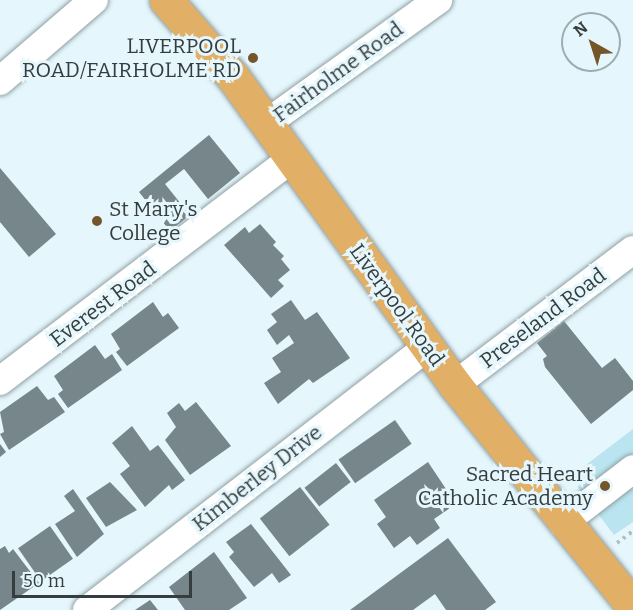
<!DOCTYPE html>
<html>
<head>
<meta charset="utf-8">
<style>
  body { margin:0 }
  #map { position:relative; width:633px; height:610px; overflow:hidden; background:#e5f7fc; font-family:Bitter,serif }
  div>[style] { position:absolute }
  [style*='--x'] { left:calc(var(--x)*1px); top:calc(var(--y)*1px); width:calc(var(--w)*1px); rotate:calc(var(--a)*1deg) }
  .green>* { inset:0; background:#bae5f0 }
  .building>* { inset:0; background:#76868a; transform-origin:0 0 }
  .path>* { height:4px; margin-top:-2px; transform-origin:0; background:repeating-linear-gradient(90deg,#afbec1 0 3px,transparent 0 7.5px) }
  .roads { filter:drop-shadow(0 0 2px #8fa0a4) drop-shadow(0 0 2px #8fa0a4) }
  .minor>* { height:28px; margin:-14px; padding:0 14px; transform-origin:14px; border-radius:14px; background:#fff }
  .highway>* { height:33px; margin:-16.5px; padding:0 16.5px; transform-origin:16.5px; border-radius:16.5px; background:#e1af66 }
  .dots>* { width:16px; height:16px; translate:-50% -50%; box-sizing:border-box; border:3px solid #e5f7fc; border-radius:50% }
  span { translate:-50% -50%; white-space:nowrap; text-align:center; line-height:1.15; -webkit-text-stroke:6px #e5f7fc; paint-order:stroke }
  .poi-label { font-size:21px; color:#363d3e }
  .right { translate:-100% -50%; text-align:right }
  .left { translate:0 -50%; text-align:left }
  .street-label { font-size:21px; color:#363d3e }
  .north { position:absolute; left:561px; top:12px; width:60px; height:60px; box-sizing:border-box; background:#e5f7fc; border:2px solid #9fadb0; border-radius:50%; rotate:321deg; font-size:16px; font-weight:700; line-height:24px; text-align:center; color:#363d3e }
  .north::after { content:''; display:block; margin:auto; width:21px; height:27px; background:#74562a; clip-path:polygon(50% 0,100% 100%,50% 72%,0 100%) }
  .scale { position:absolute; left:12px; top:571px; width:180px; height:27px; box-sizing:border-box; border:3px solid #363d3e; border-top:0; padding-left:8px; font-size:18px; line-height:21px; white-space:nowrap; color:#363d3e; -webkit-text-stroke:4px #e5f7fc; paint-order:stroke }
</style>
</head>
<body>
<div id="map">
  <div class="green">
    <i style="clip-path:polygon(633px 429px,633px 461px,584px 495px,570px 477px)"></i>
    <i style="clip-path:polygon(633px 482px,633px 522px,614px 535px,598px 514px)"></i>
  </div>
  <div class="building">
    <i style="clip-path:polygon(209px 135px,240px 173px,208px 199px,184px 169px,165px 184px,190px 215px,170px 231px,139px 192px)"></i>
    <i style="clip-path:polygon(0 168px,56px 234px,29px 257px,0 222px)"></i>
    <i style="clip-path:polygon(260px 224px,276px 242px,273px 245px,284px 256px,281px 259px,290px 270px,278px 280px,284px 286px,271px 298px,224px 245px,245px 227px,249px 233px)"></i>
    <i style="clip-path:polygon(291px 300px,305px 320px,317px 312px,350px 358px,313px 383px,309px 379px,278px 404px,264px 383px,281px 372px,272px 358px,294px 343px,289px 335px,277px 345px,267px 330px,277px 322px,271px 314px)"></i>
    <i style="clip-path:polygon(153px 302px,163px 317px,168px 313px,179px 328px,127px 366px,116px 352px,120px 349px,111px 334px)"></i>
    <i style="clip-path:polygon(564px 321px,602px 368px,615px 358px,633px 381px,633px 390px,591px 424px,545px 367px,543px 359px,547px 356px,537px 343px)"></i>
    <i style="clip-path:polygon(95px 345px,105px 359px,112px 354px,122px 370px,68px 408px,58px 394px,63px 390px,54px 376px)"></i>
    <i style="clip-path:polygon(37px 386px,48px 400px,54px 397px,65px 412px,9px 450px,0 434px,4px 432px,0 412px)"></i>
    <i style="clip-path:polygon(196px 402px,231px 446px,190px 475px,165px 440px,176px 427px,167px 413px,179px 403px,185px 411px)"></i>
    <i style="left:395px;top:420px;width:29px;height:69px;rotate:55deg"></i>
    <i style="clip-path:polygon(132px 426px,150px 451px,158px 445px,185px 480px,172px 490px,169px 485px,145px 507px,120px 474px,130px 466px,112px 443px)"></i>
    <i style="clip-path:polygon(0 444px,6px 452px,0 457px)"></i>
    <i style="clip-path:polygon(428px 462px,456px 504px,434px 519px,440px 528px,417px 545px,410px 536px,394px 548px,377px 524px,386px 517px,374px 500px)"></i>
    <i style="left:336px;top:463px;width:24px;height:40px;rotate:52deg"></i>
    <i style="clip-path:polygon(110px 482px,137px 510px,106px 527px,86px 498px)"></i>
    <i style="left:300px;top:487px;width:48px;height:51px;rotate:52deg"></i>
    <i style="clip-path:polygon(73px 489px,104px 534px,77px 557px,55px 524px,75px 511px,64px 496px)"></i>
    <i style="clip-path:polygon(251px 524px,291px 575px,279px 583px,272px 573px,254px 587px,229px 557px,234px 552px,226px 542px)"></i>
    <i style="left:50px;top:526px;width:40px;height:39px;rotate:55deg"></i>
    <i style="clip-path:polygon(448px 538px,496px 602px,485px 610px,446px 610px,435px 594px,413px 610px,350px 610px)"></i>
    <i style="clip-path:polygon(5px 546px,9px 553px,13px 549px,39px 583px,0 610px,0 549px)"></i>
    <i style="clip-path:polygon(214px 552px,247px 598px,229px 610px,185px 610px,169px 587px)"></i>
    <i style="clip-path:polygon(150px 600px,158px 610px,135px 610px)"></i>
  </div>
  <div class="path">
    <i style="--x:617;--y:543;--w:20;--a:-37"></i>
  </div>
  <div class="roads">
    <div class="minor">
      <i style="--x:0;--y:81;--w:124;--a:-40.8"></i>
      <i style="--x:267;--y:123;--w:211;--a:-35.7"></i>
      <i style="--x:0;--y:381;--w:366;--a:-37.3"></i>
      <i style="--x:455;--y:385;--w:223;--a:-37.2"></i>
      <i style="--x:563;--y:523;--w:88;--a:-37.6"></i>
      <i style="--x:87;--y:610;--w:430;--a:-37.7"></i>
    </div>
    <div class="highway">
      <i style="--x:166;--y:0;--w:102;--a:49"></i>
      <i style="--x:233;--y:77;--w:380;--a:54.2"></i>
      <i style="--x:455;--y:385;--w:284;--a:51.2"></i>
    </div>
  </div>
  <div class="dots">
    <i style="left:253px;top:58px;background:#74562a"></i>
    <i style="left:97px;top:221px;background:#74562a"></i>
    <i style="left:605px;top:486px;background:#74562a"></i>
  </div>
  <div class="poi-label">
    <span class="right" style="left:241px;top:58px">LIVERPOOL<br>ROAD/FAIRHOLME RD</span>
    <span class="left" style="left:109px;top:221px">St Mary's<br>College</span>
    <span class="right" style="left:593px;top:486px">Sacred Heart<br>Catholic Academy</span>
  </div>
  <div class="street-label">
    <span style="left:338px;top:72px;rotate:-36deg">Fairholme Road</span>
    <span style="left:103px;top:304px;rotate:-37deg">Everest Road</span>
    <span style="left:397px;top:305px;rotate:54deg">Liverpool Road</span>
    <span style="left:543px;top:318px;rotate:-37deg">Preseland Road</span>
    <span style="left:257px;top:478px;rotate:-38deg">Kimberley Drive</span>
  </div>
  <div class="north">N</div>
  <div class="scale">50 m</div>
</div>
</body>
</html>
